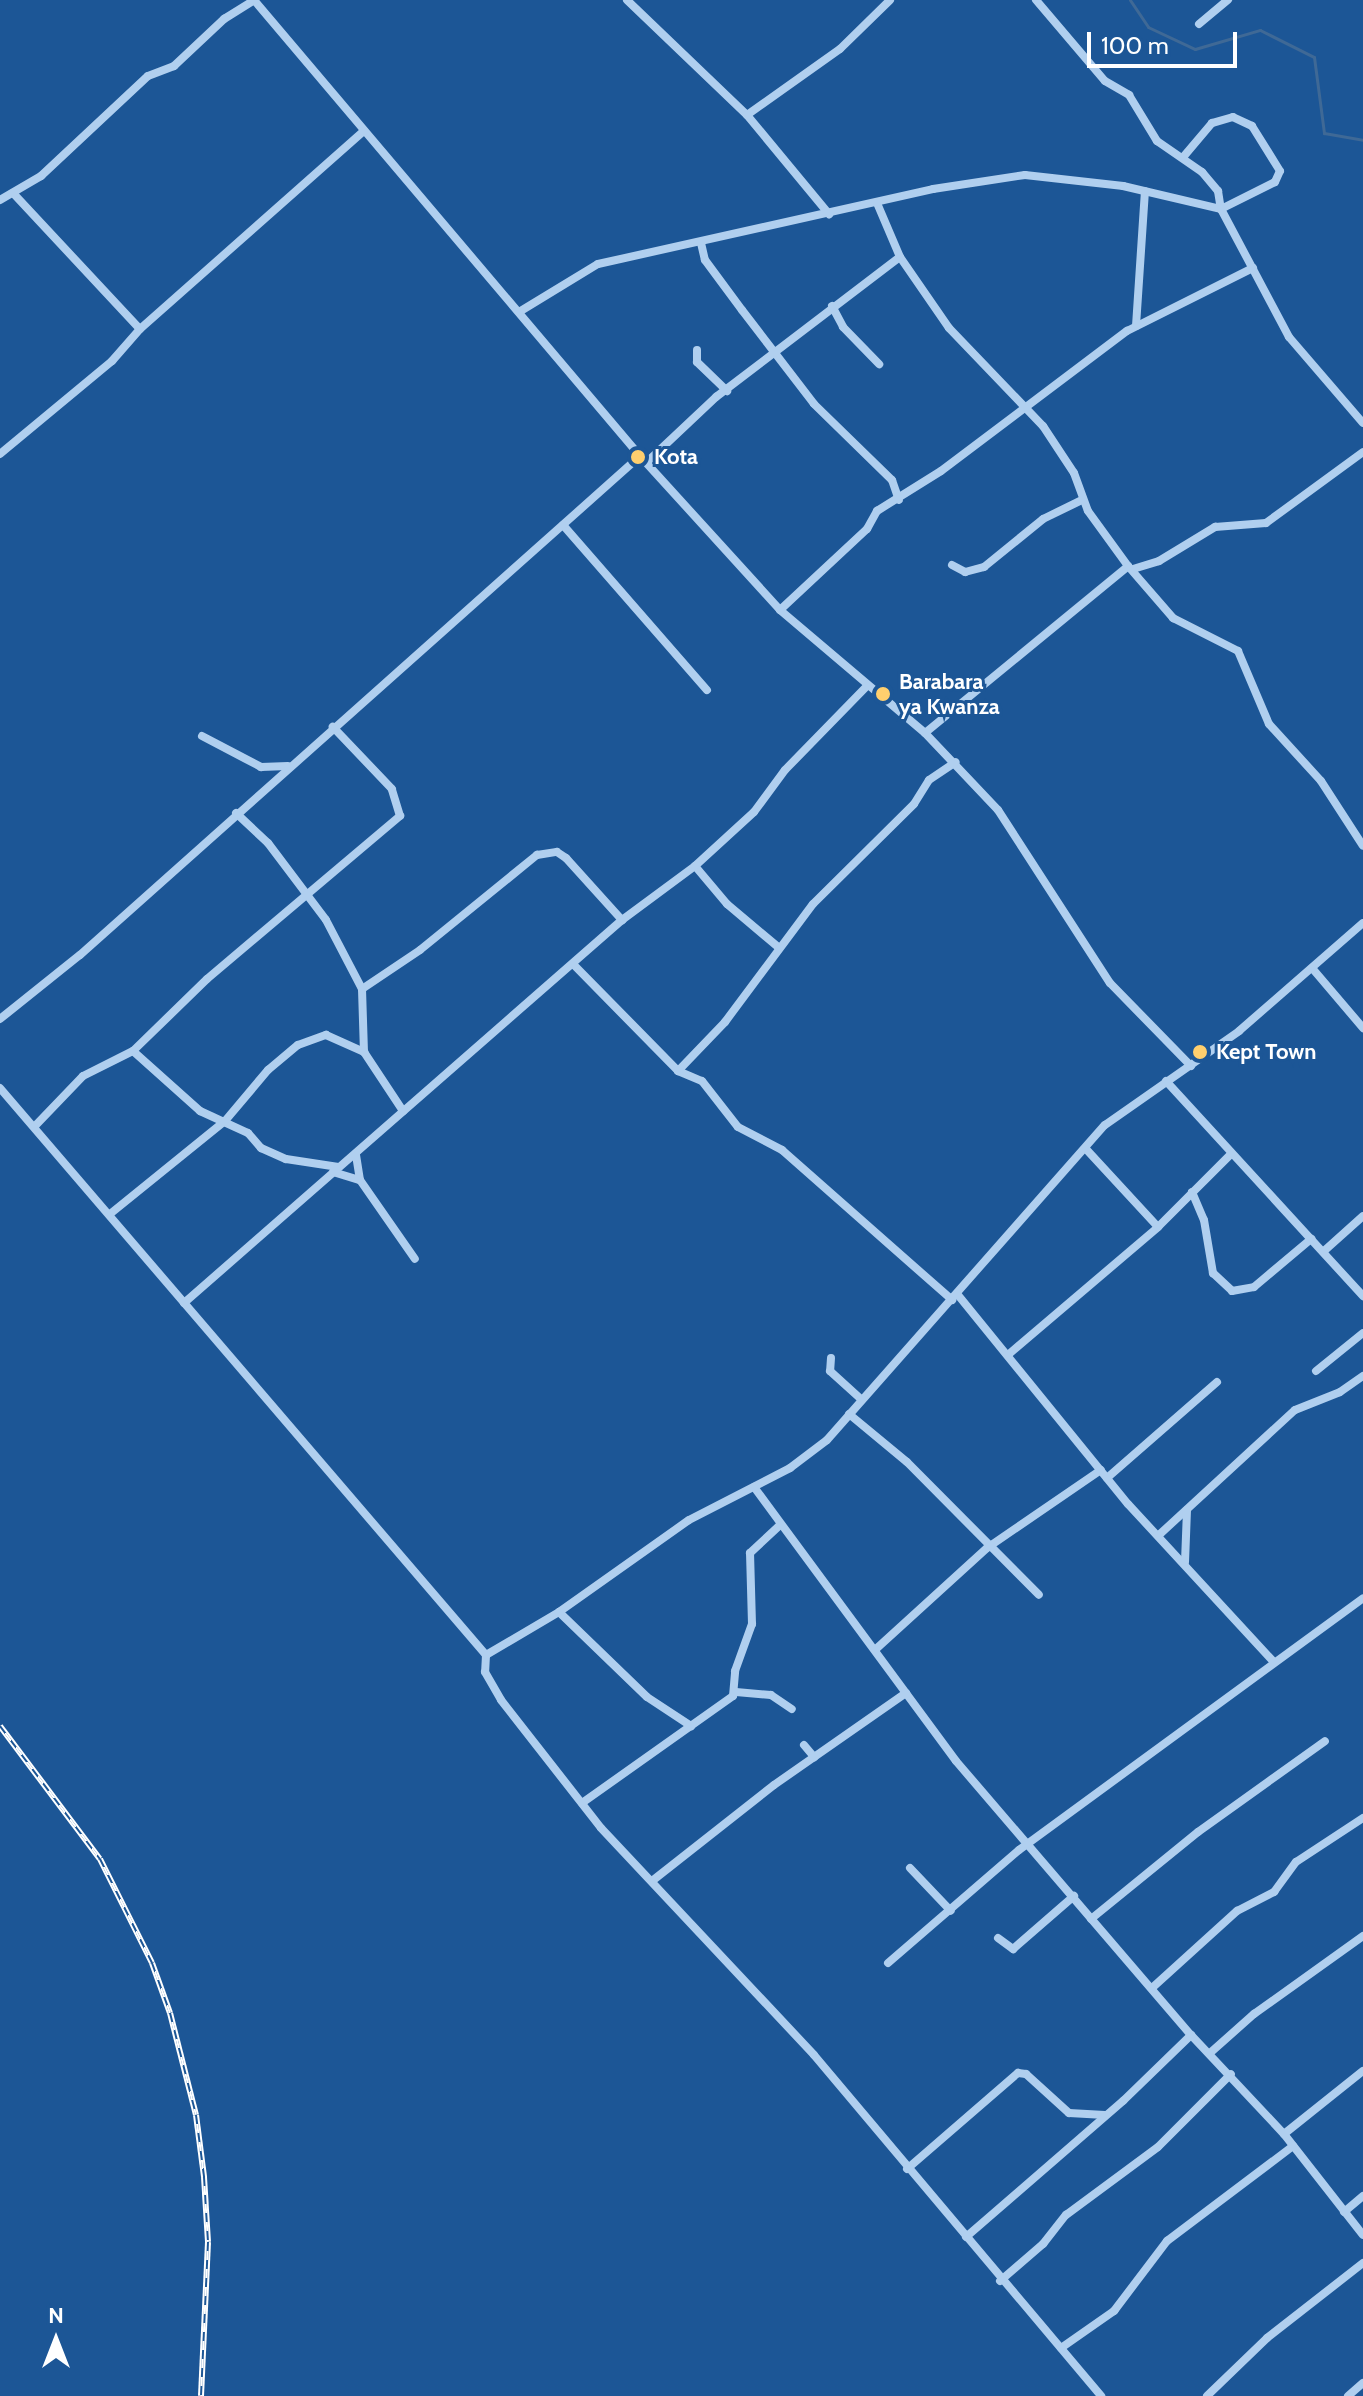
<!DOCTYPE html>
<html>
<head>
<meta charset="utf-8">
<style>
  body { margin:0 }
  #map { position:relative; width:1363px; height:2396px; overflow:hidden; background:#1c5696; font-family:Cabin,sans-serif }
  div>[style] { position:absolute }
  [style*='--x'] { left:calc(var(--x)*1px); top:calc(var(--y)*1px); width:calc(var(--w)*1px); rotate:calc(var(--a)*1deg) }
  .stream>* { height:3px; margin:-1.5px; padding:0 1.5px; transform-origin:1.5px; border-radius:1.5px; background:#3f6996 }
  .street>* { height:8px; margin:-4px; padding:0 4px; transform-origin:4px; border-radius:4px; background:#b0cfef }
  .rail>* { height:6px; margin-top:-3px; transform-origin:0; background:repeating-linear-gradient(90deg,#1c5696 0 9px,#fff 0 18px); box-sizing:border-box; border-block:2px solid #fff }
  .dots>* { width:22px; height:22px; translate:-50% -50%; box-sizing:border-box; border:4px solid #1c5696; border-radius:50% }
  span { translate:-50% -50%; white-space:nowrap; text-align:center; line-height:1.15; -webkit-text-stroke:6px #1c5696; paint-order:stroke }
  .poi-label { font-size:22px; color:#fff; font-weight:700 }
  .left { translate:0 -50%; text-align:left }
  .north { position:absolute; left:16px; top:2300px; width:80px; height:80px; -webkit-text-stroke:6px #1c5696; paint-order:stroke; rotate:0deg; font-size:22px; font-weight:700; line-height:32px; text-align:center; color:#fff }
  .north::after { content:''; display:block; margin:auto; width:28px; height:36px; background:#fff; clip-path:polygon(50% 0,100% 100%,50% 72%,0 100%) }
  .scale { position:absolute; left:1087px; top:32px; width:150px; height:36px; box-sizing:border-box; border:4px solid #fff; border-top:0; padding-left:10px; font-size:24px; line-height:28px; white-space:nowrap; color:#fff; -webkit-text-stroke:6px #1c5696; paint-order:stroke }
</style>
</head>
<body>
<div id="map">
  <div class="stream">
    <i style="--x:1130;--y:0;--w:32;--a:56"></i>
    <i style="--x:1148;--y:27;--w:52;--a:25.1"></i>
    <i style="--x:1195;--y:49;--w:68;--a:-16.3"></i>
    <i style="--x:1260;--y:30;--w:60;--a:26.6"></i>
    <i style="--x:1314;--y:57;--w:77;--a:82.5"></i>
    <i style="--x:1324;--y:133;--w:40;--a:10"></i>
  </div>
  <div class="street">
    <i style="--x:254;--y:0;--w:597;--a:49.75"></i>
    <i style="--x:640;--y:456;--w:208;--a:47.7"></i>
    <i style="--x:780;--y:610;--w:190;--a:40.3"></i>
    <i style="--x:925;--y:733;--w:106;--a:46.5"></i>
    <i style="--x:998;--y:810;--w:206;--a:57.1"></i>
    <i style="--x:1110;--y:983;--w:116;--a:45.7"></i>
    <i style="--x:627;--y:0;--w:166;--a:43.8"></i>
    <i style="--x:747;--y:115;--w:114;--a:-35.4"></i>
    <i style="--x:840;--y:49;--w:70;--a:-44.4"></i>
    <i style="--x:1036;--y:0;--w:106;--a:49.6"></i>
    <i style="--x:1105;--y:81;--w:28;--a:30"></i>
    <i style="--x:1129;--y:95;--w:54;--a:58.7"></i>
    <i style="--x:1157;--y:141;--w:55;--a:34.6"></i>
    <i style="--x:1202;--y:172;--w:25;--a:50"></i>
    <i style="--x:1218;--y:191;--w:18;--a:81"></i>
    <i style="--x:1221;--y:209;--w:60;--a:-26.6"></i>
    <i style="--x:1275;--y:182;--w:12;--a:-66"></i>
    <i style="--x:1280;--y:171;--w:53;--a:-121.9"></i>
    <i style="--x:1252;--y:126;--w:21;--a:-155"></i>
    <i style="--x:1233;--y:117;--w:22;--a:164"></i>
    <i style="--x:1212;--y:123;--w:43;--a:130.3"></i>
    <i style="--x:1199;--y:24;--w:38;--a:-40"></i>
    <i style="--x:747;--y:115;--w:129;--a:50.4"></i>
    <i style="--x:13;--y:193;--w:186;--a:47"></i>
    <i style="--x:0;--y:200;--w:48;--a:-30.3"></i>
    <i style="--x:41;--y:176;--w:146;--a:-43.1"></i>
    <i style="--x:148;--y:76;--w:28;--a:-21"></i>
    <i style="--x:174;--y:66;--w:69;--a:-43.2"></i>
    <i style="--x:224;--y:19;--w:36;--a:-32"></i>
    <i style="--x:877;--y:203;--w:59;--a:66.9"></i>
    <i style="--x:900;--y:257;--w:86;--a:55.4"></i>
    <i style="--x:949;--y:328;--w:136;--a:46.2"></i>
    <i style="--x:1043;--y:426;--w:56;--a:56.6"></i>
    <i style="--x:1074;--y:473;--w:40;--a:69.8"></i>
    <i style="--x:1088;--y:511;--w:68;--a:54"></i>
    <i style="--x:1128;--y:566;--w:69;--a:49.1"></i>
    <i style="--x:1173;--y:618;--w:73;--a:26.9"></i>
    <i style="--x:1238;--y:651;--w:79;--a:67"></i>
    <i style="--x:1269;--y:724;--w:77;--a:47.6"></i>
    <i style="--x:1321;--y:781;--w:77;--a:57.1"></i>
    <i style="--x:701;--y:243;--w:17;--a:77"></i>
    <i style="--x:705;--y:260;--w:62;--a:53.5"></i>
    <i style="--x:742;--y:310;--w:118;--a:52.5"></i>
    <i style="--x:814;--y:404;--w:109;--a:44.3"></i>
    <i style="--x:892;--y:480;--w:21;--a:71"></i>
    <i style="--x:832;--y:306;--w:24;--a:62"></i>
    <i style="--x:843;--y:327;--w:52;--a:45.8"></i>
    <i style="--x:519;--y:312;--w:92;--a:-31.3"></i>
    <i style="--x:598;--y:264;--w:343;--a:-12.6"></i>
    <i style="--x:933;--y:189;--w:93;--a:-8.7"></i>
    <i style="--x:1025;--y:175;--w:99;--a:6.4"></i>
    <i style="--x:1123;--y:186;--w:101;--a:13.2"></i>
    <i style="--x:1221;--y:209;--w:145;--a:62"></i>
    <i style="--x:1289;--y:337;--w:113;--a:49.3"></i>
    <i style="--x:1136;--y:326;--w:135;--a:-86.2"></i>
    <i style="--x:697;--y:350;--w:12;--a:90"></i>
    <i style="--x:697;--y:362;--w:42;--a:44"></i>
    <i style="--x:0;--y:454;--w:146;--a:-39.7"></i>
    <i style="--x:112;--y:361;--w:43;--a:-48.8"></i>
    <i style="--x:140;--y:329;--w:298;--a:-41.5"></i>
    <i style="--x:647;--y:462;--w:95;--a:-43.3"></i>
    <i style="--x:716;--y:397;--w:231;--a:-37.3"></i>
    <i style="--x:563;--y:525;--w:219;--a:48.9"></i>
    <i style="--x:952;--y:565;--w:15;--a:28"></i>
    <i style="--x:965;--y:572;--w:20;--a:-15"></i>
    <i style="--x:984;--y:567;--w:76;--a:-39.1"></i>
    <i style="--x:1043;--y:519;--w:43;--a:-26"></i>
    <i style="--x:1133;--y:569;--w:27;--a:-17"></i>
    <i style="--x:1159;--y:561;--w:66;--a:-31.3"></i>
    <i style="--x:1215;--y:527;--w:51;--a:-4.5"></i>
    <i style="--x:1266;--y:523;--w:120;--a:-36.2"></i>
    <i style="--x:780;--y:610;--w:119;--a:-43"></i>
    <i style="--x:867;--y:529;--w:21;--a:-61"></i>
    <i style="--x:877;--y:511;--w:75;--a:-32"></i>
    <i style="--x:941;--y:471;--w:233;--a:-37"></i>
    <i style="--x:1127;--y:331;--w:141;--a:-26.6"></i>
    <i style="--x:925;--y:733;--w:263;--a:-39.4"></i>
    <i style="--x:202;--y:736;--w:67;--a:27.7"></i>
    <i style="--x:261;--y:767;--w:27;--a:-2"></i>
    <i style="--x:236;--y:813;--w:44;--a:43.2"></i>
    <i style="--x:268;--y:843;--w:96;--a:53"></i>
    <i style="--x:326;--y:920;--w:78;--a:62.4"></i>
    <i style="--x:362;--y:989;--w:63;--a:88.2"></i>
    <i style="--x:364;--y:1052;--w:71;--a:56.5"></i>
    <i style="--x:695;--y:866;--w:50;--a:49.9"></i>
    <i style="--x:727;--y:904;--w:67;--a:40.1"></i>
    <i style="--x:573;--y:964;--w:150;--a:45.5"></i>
    <i style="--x:678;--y:1071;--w:26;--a:23"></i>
    <i style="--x:702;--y:1081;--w:58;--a:52"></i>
    <i style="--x:738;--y:1127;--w:50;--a:27.6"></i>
    <i style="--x:782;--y:1150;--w:227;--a:41.4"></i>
    <i style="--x:1312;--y:968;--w:79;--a:49.6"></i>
    <i style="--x:362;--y:989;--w:70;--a:-33.9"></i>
    <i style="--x:420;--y:950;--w:151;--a:-39.1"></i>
    <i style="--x:537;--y:855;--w:20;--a:-9"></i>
    <i style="--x:557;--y:852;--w:11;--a:34"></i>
    <i style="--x:566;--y:858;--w:84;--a:47.9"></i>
    <i style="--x:0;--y:1019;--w:102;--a:-38.7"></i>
    <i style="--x:80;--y:955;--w:750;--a:-41.7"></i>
    <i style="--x:133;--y:1051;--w:90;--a:41.8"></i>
    <i style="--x:200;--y:1111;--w:53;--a:24.6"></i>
    <i style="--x:248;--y:1133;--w:20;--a:49"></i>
    <i style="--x:261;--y:1148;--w:27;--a:24"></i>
    <i style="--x:286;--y:1159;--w:53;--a:8.7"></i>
    <i style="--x:678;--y:1071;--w:68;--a:-46.2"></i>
    <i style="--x:725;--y:1022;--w:147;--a:-53.3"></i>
    <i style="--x:813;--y:904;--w:142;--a:-44.7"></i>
    <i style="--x:914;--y:804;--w:28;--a:-58"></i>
    <i style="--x:929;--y:780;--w:32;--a:-34"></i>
    <i style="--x:1166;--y:1081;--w:292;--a:47.5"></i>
    <i style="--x:0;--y:1088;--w:747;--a:49.4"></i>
    <i style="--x:486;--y:1655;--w:17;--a:93"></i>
    <i style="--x:485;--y:1672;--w:32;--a:60"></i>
    <i style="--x:501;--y:1700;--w:162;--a:52"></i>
    <i style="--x:601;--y:1828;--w:311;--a:46.8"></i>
    <i style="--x:814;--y:2055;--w:446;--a:49.9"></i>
    <i style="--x:35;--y:1126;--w:69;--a:-46.2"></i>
    <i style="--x:83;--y:1076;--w:56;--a:-26.6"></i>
    <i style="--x:133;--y:1051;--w:103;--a:-44.2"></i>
    <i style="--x:207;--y:979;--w:253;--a:-40.2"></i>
    <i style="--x:400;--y:816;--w:28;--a:-107"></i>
    <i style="--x:392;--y:789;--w:86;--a:-133.6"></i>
    <i style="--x:1086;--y:1149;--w:106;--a:47.3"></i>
    <i style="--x:356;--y:1155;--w:25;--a:81"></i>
    <i style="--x:360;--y:1180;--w:96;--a:55.2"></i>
    <i style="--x:333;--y:1172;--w:28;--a:17"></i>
    <i style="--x:1192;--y:1192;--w:30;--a:67"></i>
    <i style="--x:1204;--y:1220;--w:54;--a:80.4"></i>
    <i style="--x:1213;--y:1273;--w:26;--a:43"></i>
    <i style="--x:1232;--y:1291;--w:22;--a:-10"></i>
    <i style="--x:1254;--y:1287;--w:75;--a:-40.1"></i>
    <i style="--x:110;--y:1214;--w:148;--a:-39"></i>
    <i style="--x:225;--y:1121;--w:67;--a:-49.9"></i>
    <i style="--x:268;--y:1070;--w:39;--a:-40"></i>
    <i style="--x:298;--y:1045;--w:30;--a:-20"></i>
    <i style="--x:326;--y:1035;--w:42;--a:24.1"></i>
    <i style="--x:1324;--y:1251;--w:52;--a:-41.9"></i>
    <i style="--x:958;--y:1295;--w:269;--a:50.9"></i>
    <i style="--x:1128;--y:1504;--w:214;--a:47.3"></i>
    <i style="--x:184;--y:1303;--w:582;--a:-41.17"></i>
    <i style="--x:622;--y:920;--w:91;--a:-36.5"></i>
    <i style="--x:695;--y:866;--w:80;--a:-42.5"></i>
    <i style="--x:754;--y:812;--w:52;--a:-53.6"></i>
    <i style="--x:785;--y:770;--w:117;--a:-45.7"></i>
    <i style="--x:1009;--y:1354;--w:196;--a:-40.4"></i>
    <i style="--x:1158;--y:1227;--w:102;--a:-45"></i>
    <i style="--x:831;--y:1358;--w:13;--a:94"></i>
    <i style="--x:830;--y:1371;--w:43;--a:42.2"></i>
    <i style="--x:1316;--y:1371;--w:60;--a:-39"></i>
    <i style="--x:849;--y:1414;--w:75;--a:39.6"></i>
    <i style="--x:907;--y:1462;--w:187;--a:45.2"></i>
    <i style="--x:1107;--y:1478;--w:146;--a:-41.1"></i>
    <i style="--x:754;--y:1487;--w:340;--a:53.6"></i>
    <i style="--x:956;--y:1761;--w:361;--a:49.4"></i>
    <i style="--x:1191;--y:2035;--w:136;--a:46.8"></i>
    <i style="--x:1284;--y:2134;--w:128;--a:52"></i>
    <i style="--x:1160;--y:1534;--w:183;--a:-42.6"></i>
    <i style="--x:1295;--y:1410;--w:48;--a:-21.8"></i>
    <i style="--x:1340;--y:1392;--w:28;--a:-35"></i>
    <i style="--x:1185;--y:1562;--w:52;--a:-87.8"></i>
    <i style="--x:559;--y:1612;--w:122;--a:44"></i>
    <i style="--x:647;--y:1697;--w:53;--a:33.4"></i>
    <i style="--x:876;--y:1649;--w:150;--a:-42.3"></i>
    <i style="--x:987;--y:1548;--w:138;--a:-34.4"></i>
    <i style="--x:486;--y:1655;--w:85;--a:-30.5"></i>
    <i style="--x:559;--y:1612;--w:159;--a:-35.3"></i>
    <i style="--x:689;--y:1520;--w:114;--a:-27.2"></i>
    <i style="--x:790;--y:1468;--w:46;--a:-37.1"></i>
    <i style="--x:827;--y:1440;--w:420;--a:-48.6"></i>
    <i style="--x:1105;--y:1125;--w:164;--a:-35"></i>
    <i style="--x:1239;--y:1031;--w:164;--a:-41.1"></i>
    <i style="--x:736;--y:1692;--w:35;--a:5"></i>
    <i style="--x:771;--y:1695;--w:25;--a:34"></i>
    <i style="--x:804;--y:1745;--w:16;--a:50"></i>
    <i style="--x:582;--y:1803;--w:185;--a:-35.3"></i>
    <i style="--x:733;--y:1696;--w:25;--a:-85"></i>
    <i style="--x:735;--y:1671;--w:50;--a:-70.1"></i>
    <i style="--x:752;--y:1624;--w:71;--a:-91.6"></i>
    <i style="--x:750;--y:1553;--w:41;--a:-43"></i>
    <i style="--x:910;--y:1868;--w:59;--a:46.4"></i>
    <i style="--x:652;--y:1881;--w:155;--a:-38.2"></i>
    <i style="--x:774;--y:1785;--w:161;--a:-34.9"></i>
    <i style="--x:1091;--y:1919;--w:138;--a:-39.1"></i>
    <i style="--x:1198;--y:1832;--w:156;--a:-35.6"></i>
    <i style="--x:998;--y:1938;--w:19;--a:36"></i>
    <i style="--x:1013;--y:1949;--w:81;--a:-41"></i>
    <i style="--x:888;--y:1963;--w:173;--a:-40.8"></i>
    <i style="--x:1019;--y:1850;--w:426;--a:-36.2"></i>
    <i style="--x:1152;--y:1988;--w:115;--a:-42.2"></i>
    <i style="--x:1237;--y:1911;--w:42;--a:-27.2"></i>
    <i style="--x:1274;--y:1892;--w:37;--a:-54"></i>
    <i style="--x:1296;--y:1862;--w:80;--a:-33.3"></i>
    <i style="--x:1210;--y:2053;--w:59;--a:-41.6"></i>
    <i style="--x:1254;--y:2014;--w:134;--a:-35.6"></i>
    <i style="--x:1284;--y:2134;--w:101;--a:-38.6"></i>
    <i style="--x:907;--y:2169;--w:147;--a:-40.9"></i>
    <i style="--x:1018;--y:2073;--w:8;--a:7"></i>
    <i style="--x:1026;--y:2074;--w:58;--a:42.2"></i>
    <i style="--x:1069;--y:2113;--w:36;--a:3"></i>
    <i style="--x:1344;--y:2212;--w:25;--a:-40"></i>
    <i style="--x:966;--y:2237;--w:208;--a:-40.9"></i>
    <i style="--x:1123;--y:2101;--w:95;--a:-44.1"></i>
    <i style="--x:1000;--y:2281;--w:57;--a:-40.7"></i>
    <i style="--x:1043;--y:2244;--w:37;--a:-52"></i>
    <i style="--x:1066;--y:2215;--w:114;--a:-36.5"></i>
    <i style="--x:1158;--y:2147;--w:103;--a:-45"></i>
    <i style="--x:1061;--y:2348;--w:65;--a:-34.9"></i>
    <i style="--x:1114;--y:2311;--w:88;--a:-52.9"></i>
    <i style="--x:1167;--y:2241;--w:158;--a:-37"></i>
    <i style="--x:1207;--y:2396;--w:83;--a:-44"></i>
    <i style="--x:1267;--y:2338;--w:122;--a:-38"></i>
    <i style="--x:1348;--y:2396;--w:20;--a:-41"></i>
  </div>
  <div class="rail">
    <i style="--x:0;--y:1726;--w:166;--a:53.1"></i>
    <i style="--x:100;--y:1859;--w:116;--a:63.4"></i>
    <i style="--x:152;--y:1963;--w:53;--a:70.2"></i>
    <i style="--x:170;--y:2013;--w:105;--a:75.7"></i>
    <i style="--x:196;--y:2115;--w:63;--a:82.6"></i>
    <i style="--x:204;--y:2177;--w:65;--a:86.5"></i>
    <i style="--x:208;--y:2242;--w:154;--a:92.6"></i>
  </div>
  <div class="dots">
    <i style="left:638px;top:457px;background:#ffcf6e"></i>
    <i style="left:883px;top:694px;background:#ffcf6e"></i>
    <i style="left:1200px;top:1052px;background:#ffcf6e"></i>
  </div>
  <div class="poi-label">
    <span class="left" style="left:654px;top:457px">Kota</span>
    <span class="left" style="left:899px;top:694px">Barabara<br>ya Kwanza</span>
    <span class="left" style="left:1216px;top:1052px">Kept Town</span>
  </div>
  <div class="north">N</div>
  <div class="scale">100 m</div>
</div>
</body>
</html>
